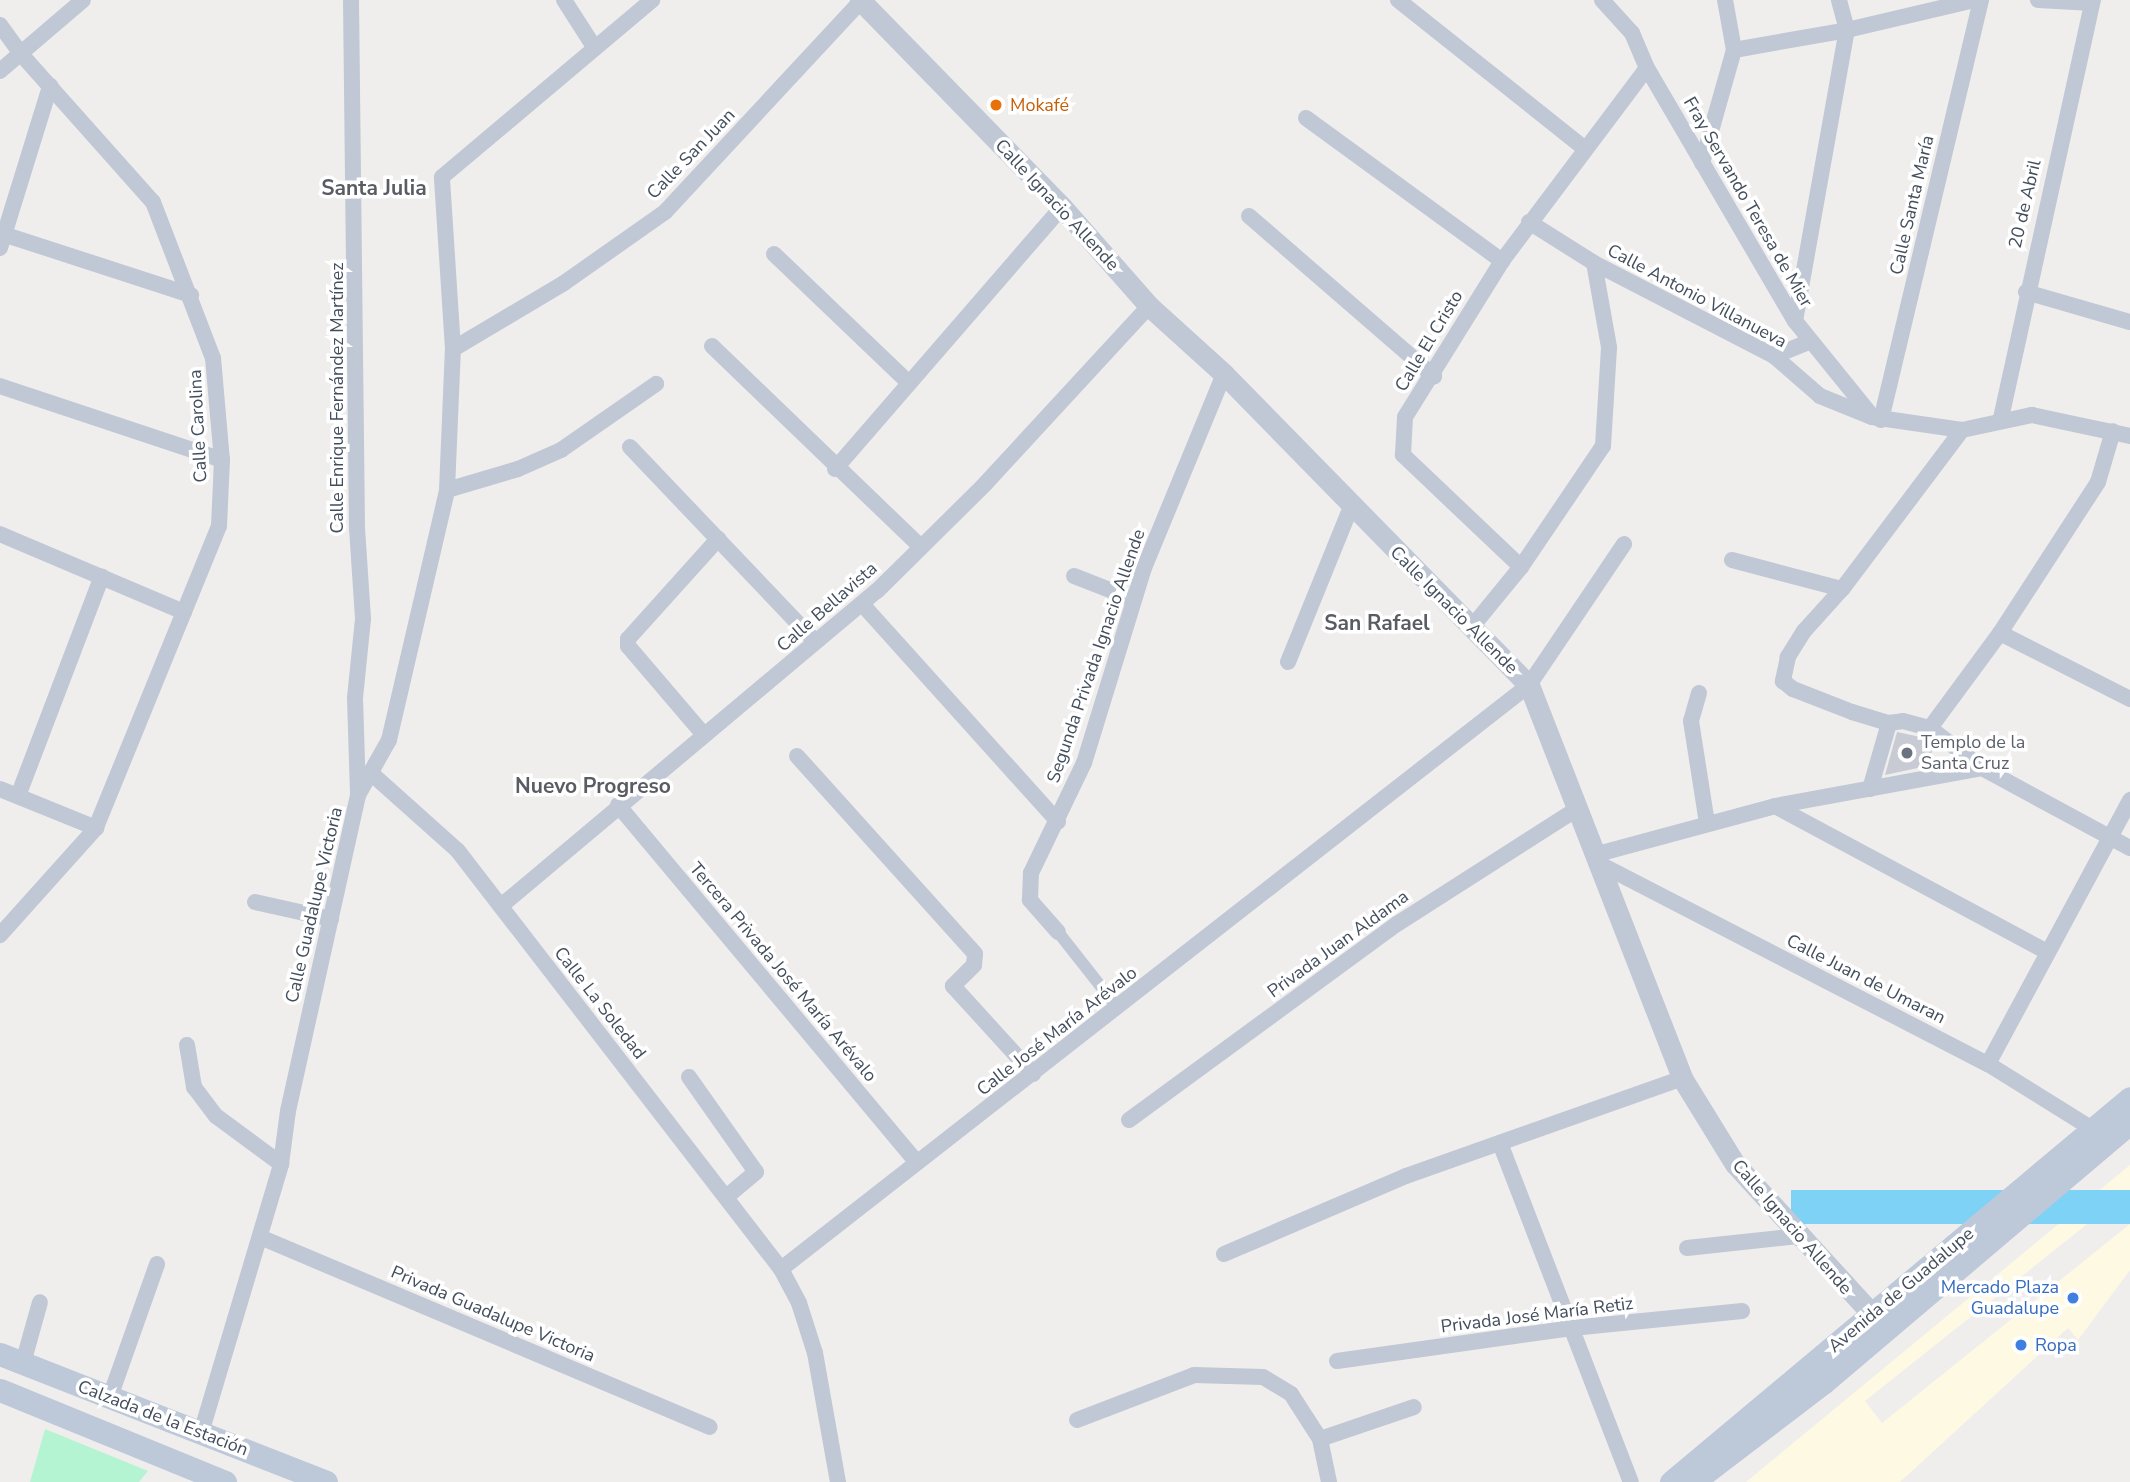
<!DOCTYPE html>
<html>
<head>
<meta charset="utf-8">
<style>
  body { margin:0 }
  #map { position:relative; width:2130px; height:1482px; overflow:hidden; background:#f0eded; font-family:"Nunito Sans",sans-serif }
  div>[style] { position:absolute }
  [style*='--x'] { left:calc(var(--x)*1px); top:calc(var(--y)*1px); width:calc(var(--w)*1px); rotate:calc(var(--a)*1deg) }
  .commercial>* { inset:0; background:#fef9e3 }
  .green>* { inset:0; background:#b5f4d3 }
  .water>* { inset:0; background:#7ed2f6; transform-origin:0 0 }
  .building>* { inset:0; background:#c8cbd4 }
  .pedestrian>* { height:12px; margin:-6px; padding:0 6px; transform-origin:6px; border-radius:6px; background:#bfc8d4 }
  .minor>* { height:16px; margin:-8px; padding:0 8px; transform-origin:8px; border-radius:8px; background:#bfc8d4 }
  .tertiary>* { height:21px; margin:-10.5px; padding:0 10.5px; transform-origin:10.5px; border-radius:10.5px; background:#bfc8d4 }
  .secondary>* { height:23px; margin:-11.5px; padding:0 11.5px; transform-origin:11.5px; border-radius:11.5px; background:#bdc8d9 }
  .dots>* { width:19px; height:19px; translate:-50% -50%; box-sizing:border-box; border:4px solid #fff; border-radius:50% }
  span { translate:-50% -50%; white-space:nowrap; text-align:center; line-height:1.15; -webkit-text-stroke:7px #fff; paint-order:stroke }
  .food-label { font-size:18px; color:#c56008 }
  .left { translate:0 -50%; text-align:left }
  .street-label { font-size:18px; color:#434e5d }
  .worship-label { font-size:18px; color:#5b616d }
  .shop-label { font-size:18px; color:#366cbe }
  .right { translate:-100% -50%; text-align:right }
  .quarter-label { font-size:21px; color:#595d63; font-weight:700 }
</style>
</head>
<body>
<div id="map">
  <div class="commercial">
    <i style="clip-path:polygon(2130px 1165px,2130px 1190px,1865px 1401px,1882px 1423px,2130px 1224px,2130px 1270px,2078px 1340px,2068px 1328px,1900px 1482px,1746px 1482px)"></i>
  </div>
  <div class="green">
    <i style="clip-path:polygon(45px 1429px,148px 1471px,139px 1482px,30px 1482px)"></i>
  </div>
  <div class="water">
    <i style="left:2130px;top:1190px;width:34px;height:339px;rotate:90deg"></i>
  </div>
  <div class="building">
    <i style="clip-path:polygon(1897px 732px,1925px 738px,1934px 745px,1927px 766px,1885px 775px)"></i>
  </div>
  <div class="pedestrian">
    <i style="--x:1058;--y:932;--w:95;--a:51.8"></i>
  </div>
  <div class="minor">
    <i style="--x:351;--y:0;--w:528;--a:89.35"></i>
    <i style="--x:357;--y:528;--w:91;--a:86.2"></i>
    <i style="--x:363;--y:619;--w:79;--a:95.8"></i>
    <i style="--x:355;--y:698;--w:97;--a:88.2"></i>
    <i style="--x:564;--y:0;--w:56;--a:57.4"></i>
    <i style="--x:1398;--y:0;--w:238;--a:38.5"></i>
    <i style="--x:1602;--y:0;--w:45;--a:47.7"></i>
    <i style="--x:1632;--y:33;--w:38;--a:67"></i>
    <i style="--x:1647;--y:68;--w:293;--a:59.7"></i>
    <i style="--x:1795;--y:321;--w:121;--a:51"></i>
    <i style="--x:2038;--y:0;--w:54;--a:3.2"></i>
    <i style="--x:0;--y:25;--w:36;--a:54"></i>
    <i style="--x:21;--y:54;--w:198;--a:48.3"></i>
    <i style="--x:153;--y:202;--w:167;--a:69"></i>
    <i style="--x:213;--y:358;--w:102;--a:85"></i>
    <i style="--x:222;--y:460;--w:66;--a:92.6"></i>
    <i style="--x:219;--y:526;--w:326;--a:112.2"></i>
    <i style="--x:96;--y:828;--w:144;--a:131.9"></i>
    <i style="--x:1734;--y:50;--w:115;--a:-10"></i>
    <i style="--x:1847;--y:30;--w:131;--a:-13.2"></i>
    <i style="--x:0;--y:71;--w:109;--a:-40.5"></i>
    <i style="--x:1306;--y:118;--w:243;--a:36.1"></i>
    <i style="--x:1702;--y:163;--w:117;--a:-74.2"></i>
    <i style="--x:1734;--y:50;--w:51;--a:-100.2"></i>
    <i style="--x:1249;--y:216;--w:245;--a:40.9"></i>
    <i style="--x:1529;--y:222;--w:77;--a:32.2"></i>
    <i style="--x:1594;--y:263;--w:203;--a:27.3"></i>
    <i style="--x:1774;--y:356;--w:61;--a:41"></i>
    <i style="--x:1820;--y:396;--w:56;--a:22"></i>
    <i style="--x:1872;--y:417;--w:91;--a:8.2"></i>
    <i style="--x:1962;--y:430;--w:72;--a:-12.1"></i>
    <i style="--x:2032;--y:415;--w:100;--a:12.1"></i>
    <i style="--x:0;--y:233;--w:201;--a:18"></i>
    <i style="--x:0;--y:248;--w:170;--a:-72.8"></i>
    <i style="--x:774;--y:254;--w:187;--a:43.7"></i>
    <i style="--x:2026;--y:292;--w:108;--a:16.1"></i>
    <i style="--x:1795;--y:321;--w:296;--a:-79.9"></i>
    <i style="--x:1847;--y:30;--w:31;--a:-105"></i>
    <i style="--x:712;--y:346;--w:290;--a:43.9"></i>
    <i style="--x:453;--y:349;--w:129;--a:-30.7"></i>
    <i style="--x:564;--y:283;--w:123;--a:-35.1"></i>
    <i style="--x:665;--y:212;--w:288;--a:-47.1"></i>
    <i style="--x:1774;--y:356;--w:38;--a:-22"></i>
    <i style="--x:0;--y:386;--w:234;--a:18.4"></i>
    <i style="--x:2001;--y:418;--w:428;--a:-77.6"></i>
    <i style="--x:1881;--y:420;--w:432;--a:-76.6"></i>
    <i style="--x:1962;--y:430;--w:199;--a:127"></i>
    <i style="--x:1842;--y:589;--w:57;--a:132.1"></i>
    <i style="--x:1804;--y:631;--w:31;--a:122"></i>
    <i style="--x:1788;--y:657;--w:25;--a:102"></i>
    <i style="--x:1783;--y:681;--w:13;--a:39"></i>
    <i style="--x:1793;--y:689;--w:63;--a:21.3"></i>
    <i style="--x:1852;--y:712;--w:39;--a:17"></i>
    <i style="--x:1889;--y:723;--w:14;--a:-8"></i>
    <i style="--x:1903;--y:721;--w:28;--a:15"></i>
    <i style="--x:1930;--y:728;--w:66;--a:37.6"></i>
    <i style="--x:1982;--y:768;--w:168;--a:28.4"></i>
    <i style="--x:630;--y:447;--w:269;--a:46.4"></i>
    <i style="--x:835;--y:469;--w:347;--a:-49.1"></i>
    <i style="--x:447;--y:490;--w:74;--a:-16.5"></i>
    <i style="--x:518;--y:469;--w:47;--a:-23.8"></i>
    <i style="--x:561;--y:450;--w:116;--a:-34.8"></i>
    <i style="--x:0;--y:534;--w:200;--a:23"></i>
    <i style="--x:1732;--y:560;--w:114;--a:14.8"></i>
    <i style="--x:1521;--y:567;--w:163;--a:-136.5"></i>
    <i style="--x:1403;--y:455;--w:38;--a:-87"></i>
    <i style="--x:1405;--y:417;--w:184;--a:-58.1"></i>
    <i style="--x:1502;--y:261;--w:241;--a:-53.1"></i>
    <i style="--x:1074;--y:576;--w:63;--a:21.3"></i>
    <i style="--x:862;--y:604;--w:293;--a:48"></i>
    <i style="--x:1471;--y:628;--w:79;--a:-50.7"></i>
    <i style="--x:1521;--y:567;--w:146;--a:-55.9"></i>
    <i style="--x:1603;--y:446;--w:99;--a:-86.5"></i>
    <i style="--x:1609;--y:347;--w:85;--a:-100.1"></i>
    <i style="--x:2000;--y:633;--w:146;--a:26.9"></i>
    <i style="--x:1288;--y:662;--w:167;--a:-67.9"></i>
    <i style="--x:1699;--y:693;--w:29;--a:106"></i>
    <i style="--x:1691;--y:721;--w:103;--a:81.1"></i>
    <i style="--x:1930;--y:728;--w:118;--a:-53.6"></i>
    <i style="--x:2000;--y:633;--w:180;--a:-57"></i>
    <i style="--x:2098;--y:482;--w:53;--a:-73.6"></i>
    <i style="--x:704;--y:735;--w:117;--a:-130.5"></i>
    <i style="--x:628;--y:646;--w:7;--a:-90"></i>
    <i style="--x:628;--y:639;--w:135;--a:-48"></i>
    <i style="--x:797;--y:756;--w:266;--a:48"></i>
    <i style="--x:975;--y:954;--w:11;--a:95"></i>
    <i style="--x:974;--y:965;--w:30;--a:135"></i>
    <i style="--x:953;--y:986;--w:119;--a:47.7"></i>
    <i style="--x:372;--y:774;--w:115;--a:41.8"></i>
    <i style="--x:458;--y:851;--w:528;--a:52.31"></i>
    <i style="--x:781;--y:1269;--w:38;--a:62"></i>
    <i style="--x:799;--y:1303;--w:52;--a:72.3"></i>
    <i style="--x:815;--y:1353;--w:131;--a:79.9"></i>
    <i style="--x:0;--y:789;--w:104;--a:22.1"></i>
    <i style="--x:1870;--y:789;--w:69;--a:-73.9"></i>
    <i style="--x:18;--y:796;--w:235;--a:-69.1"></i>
    <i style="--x:618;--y:805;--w:466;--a:50.1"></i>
    <i style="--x:1775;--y:806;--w:309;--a:28.2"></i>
    <i style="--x:1594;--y:855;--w:188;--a:-15.1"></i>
    <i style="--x:1775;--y:806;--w:210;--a:-10.4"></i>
    <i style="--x:1598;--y:863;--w:439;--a:27.3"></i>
    <i style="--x:1988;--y:1064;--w:131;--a:31.9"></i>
    <i style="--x:255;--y:902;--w:78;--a:12.6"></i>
    <i style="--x:501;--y:906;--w:491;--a:-40"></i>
    <i style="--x:877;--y:591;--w:152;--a:-44.7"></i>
    <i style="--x:985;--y:484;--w:242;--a:-47.3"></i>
    <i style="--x:1058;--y:932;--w:43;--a:-131.2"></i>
    <i style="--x:1030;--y:900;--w:27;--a:-88"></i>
    <i style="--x:1031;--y:873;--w:122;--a:-64.3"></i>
    <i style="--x:1084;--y:763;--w:204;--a:-72.9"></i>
    <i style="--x:1144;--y:568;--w:210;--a:-67.6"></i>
    <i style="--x:187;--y:1045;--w:43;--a:80.5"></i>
    <i style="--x:194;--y:1087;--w:36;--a:53"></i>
    <i style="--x:216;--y:1116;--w:81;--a:36.4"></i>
    <i style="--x:1988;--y:1064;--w:300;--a:-61.7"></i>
    <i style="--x:689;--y:1077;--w:116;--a:54.8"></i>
    <i style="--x:756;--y:1172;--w:39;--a:140"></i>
    <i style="--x:1129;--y:1120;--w:332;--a:-36.2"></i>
    <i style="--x:1397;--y:924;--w:214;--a:-32.6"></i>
    <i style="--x:1500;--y:1143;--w:363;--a:68.9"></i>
    <i style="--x:260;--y:1237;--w:488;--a:22.9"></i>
    <i style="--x:1687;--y:1248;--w:114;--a:-6.1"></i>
    <i style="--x:1224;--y:1254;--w:198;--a:-23.2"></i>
    <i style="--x:1406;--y:1176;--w:293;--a:-19.5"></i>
    <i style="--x:781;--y:1269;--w:949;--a:-37.98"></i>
    <i style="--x:1529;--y:685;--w:170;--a:-56"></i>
    <i style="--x:1337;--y:1361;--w:237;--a:-8"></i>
    <i style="--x:1572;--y:1328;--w:171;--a:-5.7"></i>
    <i style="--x:23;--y:1363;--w:63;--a:-74.4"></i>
    <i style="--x:110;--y:1397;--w:141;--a:-70.5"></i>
    <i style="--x:1077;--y:1420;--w:125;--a:-21"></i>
    <i style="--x:1194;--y:1375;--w:69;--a:1.7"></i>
    <i style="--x:1263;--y:1377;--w:33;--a:31"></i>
    <i style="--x:1291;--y:1394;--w:54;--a:57.2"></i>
    <i style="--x:1320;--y:1439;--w:44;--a:78.2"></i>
    <i style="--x:201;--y:1433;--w:281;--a:-73.4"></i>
    <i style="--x:281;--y:1164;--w:53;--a:-82.5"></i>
    <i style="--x:288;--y:1111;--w:324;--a:-77.5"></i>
    <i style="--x:358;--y:795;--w:63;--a:-60.6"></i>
    <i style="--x:389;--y:740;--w:257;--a:-76.9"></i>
    <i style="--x:447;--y:490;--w:141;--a:-87.6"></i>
    <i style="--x:453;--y:349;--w:172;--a:-93.7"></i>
    <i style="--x:442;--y:177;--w:275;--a:-40.1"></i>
    <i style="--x:1320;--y:1439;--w:99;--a:-18.8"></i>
  </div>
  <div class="tertiary">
    <i style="--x:860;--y:0;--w:289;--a:45.7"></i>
    <i style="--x:1062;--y:207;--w:132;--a:48.7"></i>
    <i style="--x:1149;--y:306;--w:101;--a:42.2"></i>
    <i style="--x:1224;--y:374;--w:436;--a:45.6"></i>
    <i style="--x:1529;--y:685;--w:422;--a:68.7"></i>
    <i style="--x:1682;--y:1078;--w:101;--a:58.4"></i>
    <i style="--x:1735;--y:1164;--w:218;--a:47.6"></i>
  </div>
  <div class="secondary">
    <i style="--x:0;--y:1354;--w:350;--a:21.4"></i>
    <i style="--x:0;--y:1390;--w:243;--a:22.2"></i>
    <i style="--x:1671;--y:1482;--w:598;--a:-39.92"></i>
    <i style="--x:1693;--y:1482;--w:163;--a:-37.3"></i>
    <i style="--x:1823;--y:1383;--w:402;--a:-40.3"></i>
  </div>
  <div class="dots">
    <i style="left:996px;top:105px;background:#e8710a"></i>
    <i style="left:1907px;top:753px;background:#6b7280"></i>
    <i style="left:2073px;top:1298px;background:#3f7fe0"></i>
    <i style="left:2021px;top:1345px;background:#3f7fe0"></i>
  </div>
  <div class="food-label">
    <span class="left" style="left:1010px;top:105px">Mokafé</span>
  </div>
  <div class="street-label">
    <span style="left:691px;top:154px;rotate:-46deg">Calle San Juan</span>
    <span style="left:1748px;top:202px;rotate:60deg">Fray Servando Teresa de Mier</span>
    <span style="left:2025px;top:204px;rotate:-77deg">20 de Abril</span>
    <span style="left:1057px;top:205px;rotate:47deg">Calle Ignacio Allende</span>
    <span style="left:1912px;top:205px;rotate:-77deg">Calle Santa María</span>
    <span style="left:1697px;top:296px;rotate:28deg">Calle Antonio Villanueva</span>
    <span style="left:1429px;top:341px;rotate:-59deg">Calle El Cristo</span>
    <span style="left:337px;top:398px;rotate:-90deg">Calle Enrique Fernández Martínez</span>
    <span style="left:198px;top:426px;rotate:-93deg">Calle Carolina</span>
    <span style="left:827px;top:607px;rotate:-41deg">Calle Bellavista</span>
    <span style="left:1454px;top:610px;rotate:45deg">Calle Ignacio Allende</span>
    <span style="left:1096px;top:656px;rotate:-71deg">Segunda Privada Ignacio Allende</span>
    <span style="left:314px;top:905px;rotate:-77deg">Calle Guadalupe Victoria</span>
    <span style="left:1338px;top:944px;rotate:-36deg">Privada Juan Aldama</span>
    <span style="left:783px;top:972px;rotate:50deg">Tercera Privada José María Arévalo</span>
    <span style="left:1866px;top:979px;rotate:27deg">Calle Juan de Umaran</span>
    <span style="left:600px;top:1003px;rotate:52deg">Calle La Soledad</span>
    <span style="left:1057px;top:1031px;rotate:-38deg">Calle José María Arévalo</span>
    <span style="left:1792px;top:1227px;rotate:49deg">Calle Ignacio Allende</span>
    <span style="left:1901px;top:1290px;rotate:-40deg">Avenida de Guadalupe</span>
    <span style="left:493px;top:1314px;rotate:23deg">Privada Guadalupe Victoria</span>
    <span style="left:1537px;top:1315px;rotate:-7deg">Privada José María Retiz</span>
    <span style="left:163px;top:1418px;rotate:21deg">Calzada de la Estación</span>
  </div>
  <div class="worship-label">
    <span class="left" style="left:1921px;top:753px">Templo de la<br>Santa Cruz</span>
  </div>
  <div class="shop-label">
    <span class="right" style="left:2059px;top:1298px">Mercado Plaza<br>Guadalupe</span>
    <span class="left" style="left:2035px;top:1345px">Ropa</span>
  </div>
  <div class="quarter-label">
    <span style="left:374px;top:188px">Santa Julia</span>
    <span style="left:1377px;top:623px">San Rafael</span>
    <span style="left:593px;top:786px">Nuevo Progreso</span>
  </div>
</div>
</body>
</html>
